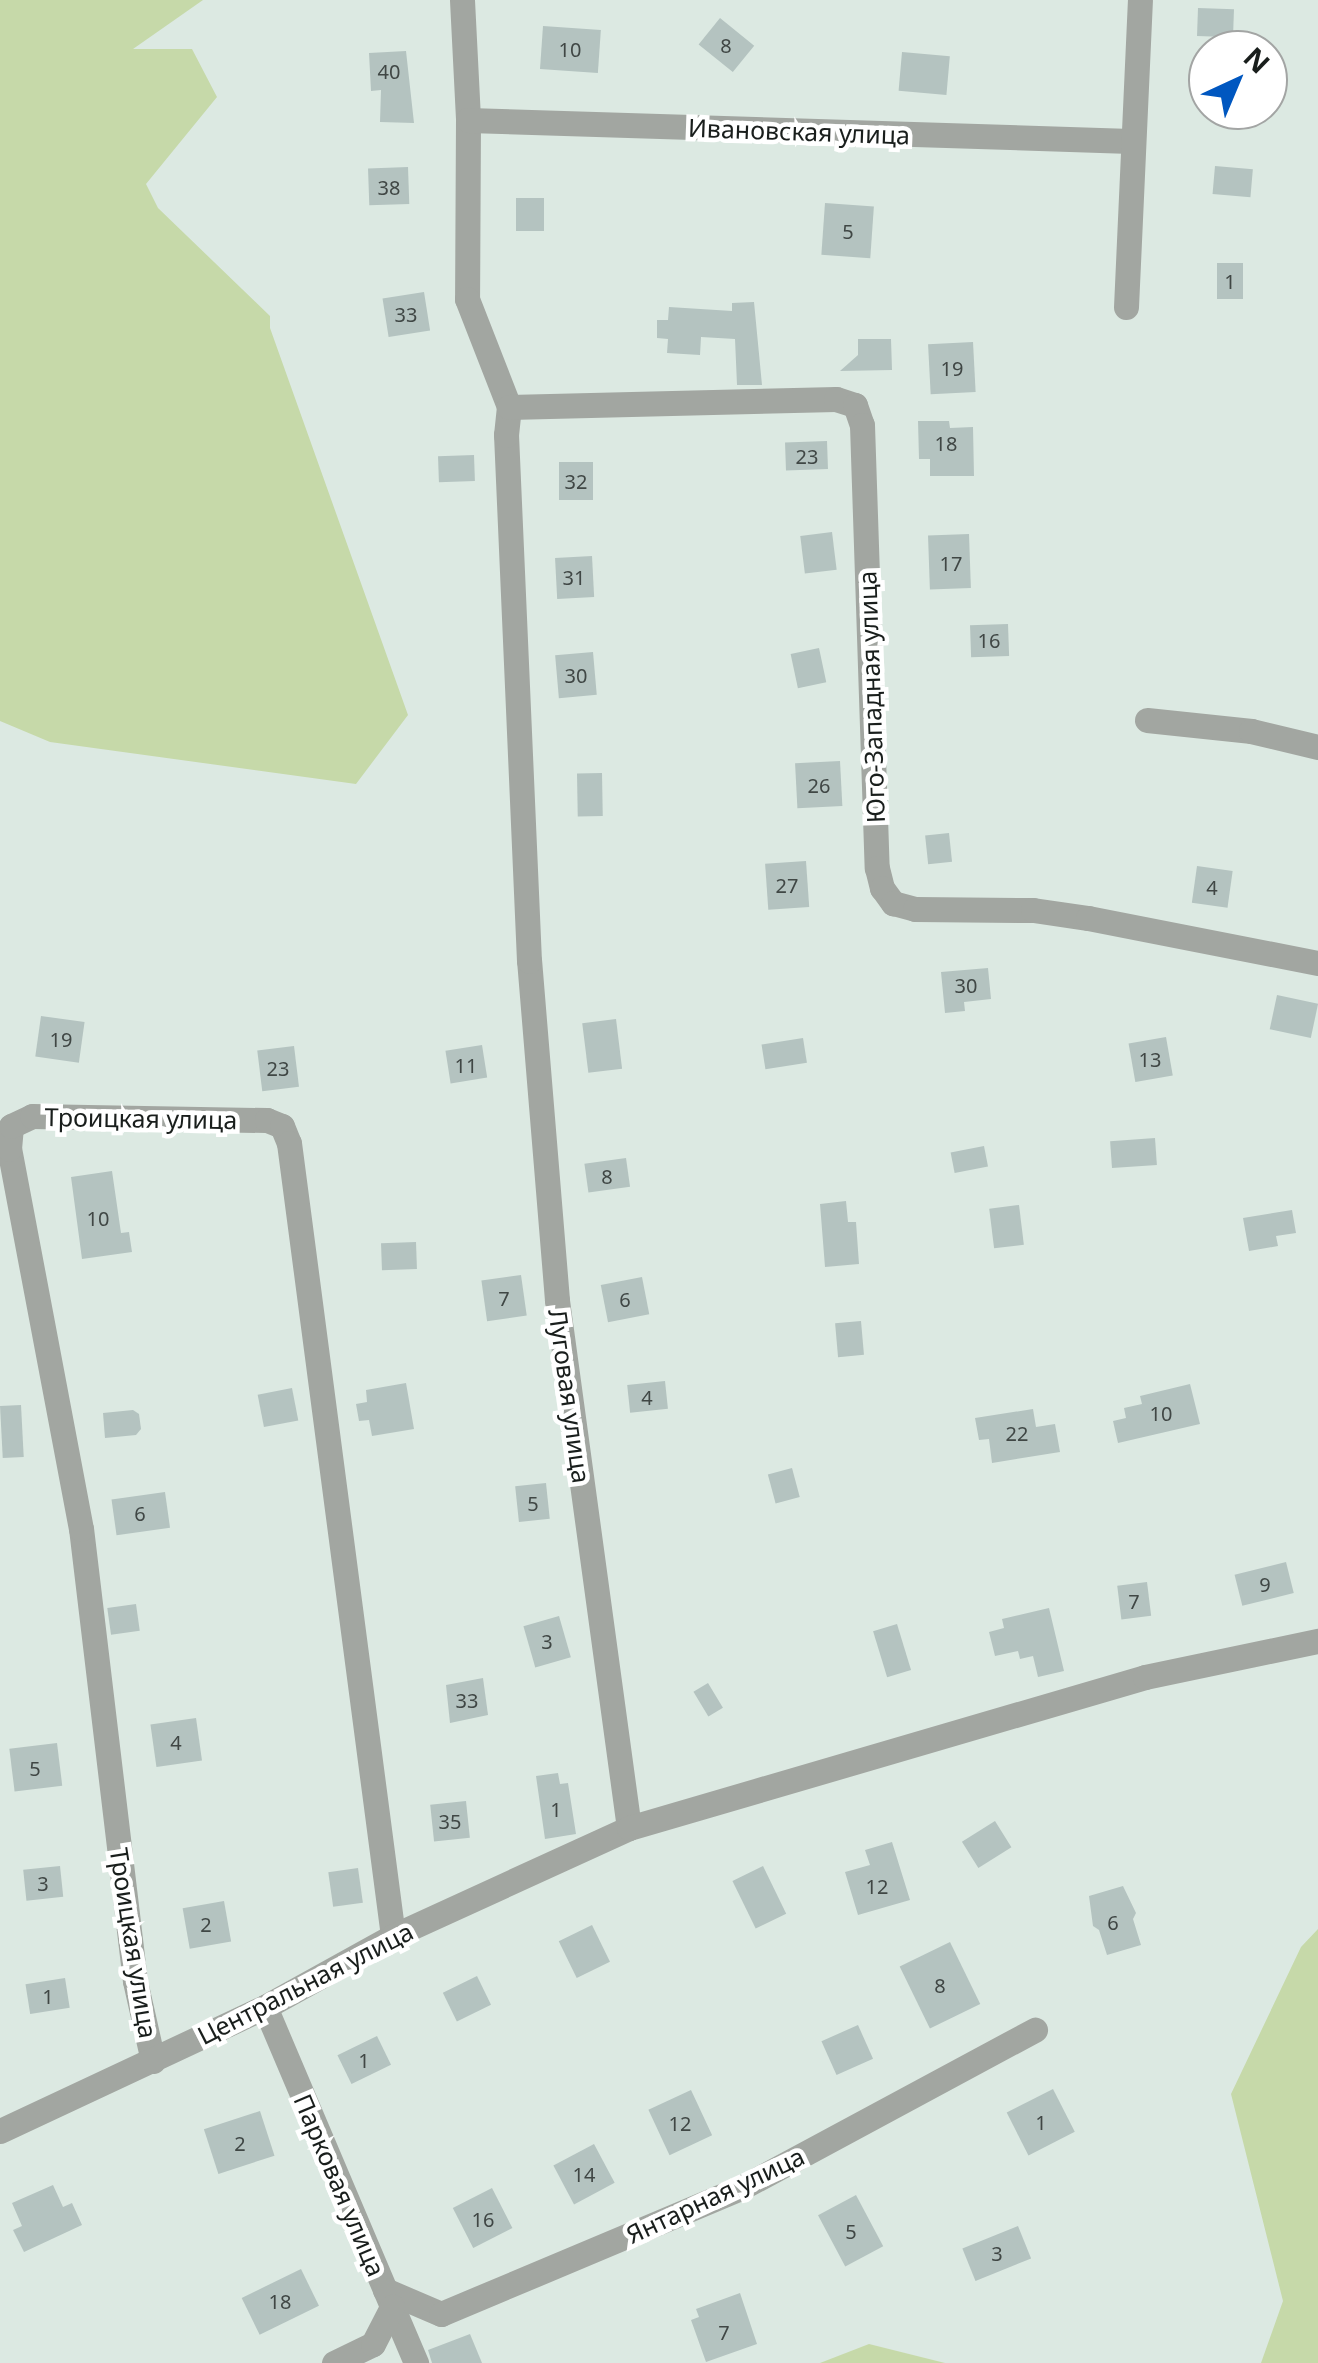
<!DOCTYPE html>
<html>
<head>
<meta charset="utf-8">
<style>
  body { margin:0 }
  #map { position:relative; width:1318px; height:2363px; overflow:hidden; background:#dce9e2; font-family:"Noto Sans",sans-serif }
  div>[style] { position:absolute }
  [style*='--x'] { left:calc(var(--x)*1px); top:calc(var(--y)*1px); width:calc(var(--w)*1px); rotate:calc(var(--a)*1deg) }
  .green>* { inset:0; background:#c6d9a9 }
  .building>* { inset:0; background:#b4c3c0; transform-origin:0 0 }
  .street>* { height:25px; margin:-12.5px; padding:0 12.5px; transform-origin:12.5px; border-radius:12.5px; background:#a2a6a1 }
  span { translate:-50% -50%; white-space:nowrap; text-align:center; line-height:1.15; -webkit-text-stroke:9px #fff; paint-order:stroke }
  .number-label { font-size:20px; color:#404745 }
  .number-label span { -webkit-text-stroke-width:0 }
  .street-label { font-size:25px; color:#191e1c }
  .north { position:absolute; left:1188px; top:30px; width:100px; height:100px; box-sizing:border-box; background:#fff; border:2px solid #a3a5a4; border-radius:50%; rotate:44deg; font-size:28px; font-weight:700; line-height:40px; text-align:center; color:#191e1c }
  .north::after { content:''; display:block; margin:auto; width:35px; height:45px; background:#0057c0; clip-path:polygon(50% 0,100% 100%,50% 72%,0 100%) }
</style>
</head>
<body>
<div id="map">
  <div class="green">
    <i style="clip-path:polygon(0 0,203px 0,133px 49px,192px 49px,217px 97px,146px 184px,158px 208px,270px 316px,270px 328px,408px 715px,356px 784px,50px 742px,0 721px)"></i>
    <i style="clip-path:polygon(1318px 1929px,1318px 2363px,1261px 2363px,1283px 2301px,1231px 2094px,1301px 1947px)"></i>
    <i style="clip-path:polygon(869px 2344px,945px 2363px,820px 2363px)"></i>
  </div>
  <div class="building">
    <i style="left:1198px;top:8px;width:36px;height:28px;rotate:2deg"></i>
    <i style="left:720px;top:18px;width:44px;height:34px;rotate:39deg"></i>
    <i style="left:543px;top:26px;width:58px;height:43px;rotate:4deg"></i>
    <i style="clip-path:polygon(406px 51px,414px 123px,380px 122px,381px 90px,371px 91px,369px 53px)"></i>
    <i style="left:902px;top:52px;width:48px;height:39px;rotate:5deg"></i>
    <i style="left:1215px;top:166px;width:38px;height:28px;rotate:5deg"></i>
    <i style="left:408px;top:167px;width:37px;height:40px;rotate:88deg"></i>
    <i style="left:516px;top:198px;width:28px;height:33px"></i>
    <i style="left:825px;top:203px;width:49px;height:52px;rotate:4deg"></i>
    <i style="left:1217px;top:263px;width:26px;height:36px"></i>
    <i style="left:424px;top:292px;width:39px;height:42px;rotate:81deg"></i>
    <i style="clip-path:polygon(754px 302px,762px 385px,737px 385px,735px 339px,701px 337px,700px 355px,667px 353px,668px 339px,657px 338px,657px 320px,668px 320px,669px 307px,732px 311px,732px 303px)"></i>
    <i style="clip-path:polygon(858px 339px,891px 339px,892px 370px,840px 371px,858px 355px)"></i>
    <i style="left:973px;top:342px;width:50px;height:45px;rotate:87deg"></i>
    <i style="clip-path:polygon(918px 421px,949px 421px,950px 428px,973px 427px,974px 476px,930px 476px,930px 459px,919px 459px)"></i>
    <i style="left:827px;top:441px;width:28px;height:42px;rotate:88deg"></i>
    <i style="left:474px;top:455px;width:26px;height:36px;rotate:88deg"></i>
    <i style="left:593px;top:462px;width:38px;height:34px;rotate:90deg"></i>
    <i style="left:832px;top:532px;width:38px;height:32px;rotate:83deg"></i>
    <i style="left:969px;top:534px;width:54px;height:41px;rotate:88deg"></i>
    <i style="left:592px;top:556px;width:41px;height:37px;rotate:87deg"></i>
    <i style="left:1008px;top:624px;width:32px;height:38px;rotate:88deg"></i>
    <i style="left:819px;top:648px;width:35px;height:29px;rotate:78deg"></i>
    <i style="left:593px;top:652px;width:43px;height:38px;rotate:85deg"></i>
    <i style="left:840px;top:761px;width:45px;height:45px;rotate:87deg"></i>
    <i style="left:602px;top:773px;width:43px;height:25px;rotate:89deg"></i>
    <i style="left:949px;top:833px;width:29px;height:24px;rotate:84deg"></i>
    <i style="left:806px;top:861px;width:46px;height:41px;rotate:86deg"></i>
    <i style="left:1197px;top:866px;width:36px;height:37px;rotate:8deg"></i>
    <i style="clip-path:polygon(988px 968px,991px 999px,964px 1002px,965px 1011px,945px 1013px,941px 972px)"></i>
    <i style="left:1277px;top:995px;width:42px;height:35px;rotate:12deg"></i>
    <i style="left:41px;top:1016px;width:44px;height:41px;rotate:8deg"></i>
    <i style="left:616px;top:1019px;width:50px;height:34px;rotate:83deg"></i>
    <i style="left:1166px;top:1037px;width:39px;height:38px;rotate:80deg"></i>
    <i style="left:803px;top:1038px;width:25px;height:42px;rotate:81deg"></i>
    <i style="left:482px;top:1045px;width:33px;height:37px;rotate:81deg"></i>
    <i style="left:294px;top:1046px;width:41px;height:37px;rotate:83deg"></i>
    <i style="left:1155px;top:1138px;width:27px;height:45px;rotate:86deg"></i>
    <i style="left:984px;top:1146px;width:21px;height:34px;rotate:79deg"></i>
    <i style="left:626px;top:1158px;width:29px;height:42px;rotate:82deg"></i>
    <i style="clip-path:polygon(112px 1171px,121px 1233px,129px 1232px,132px 1252px,82px 1259px,71px 1177px)"></i>
    <i style="clip-path:polygon(846px 1201px,848px 1222px,856px 1222px,859px 1264px,825px 1267px,820px 1204px)"></i>
    <i style="left:1019px;top:1205px;width:40px;height:30px;rotate:83deg"></i>
    <i style="clip-path:polygon(1292px 1210px,1296px 1233px,1276px 1236px,1278px 1246px,1249px 1251px,1243px 1218px)"></i>
    <i style="left:416px;top:1242px;width:27px;height:35px;rotate:88deg"></i>
    <i style="left:521px;top:1275px;width:41px;height:40px;rotate:82deg"></i>
    <i style="left:642px;top:1277px;width:38px;height:42px;rotate:79deg"></i>
    <i style="left:861px;top:1321px;width:34px;height:26px;rotate:85deg"></i>
    <i style="left:665px;top:1381px;width:28px;height:38px;rotate:84deg"></i>
    <i style="clip-path:polygon(406px 1383px,414px 1429px,372px 1436px,369px 1420px,359px 1421px,356px 1404px,367px 1402px,366px 1390px)"></i>
    <i style="clip-path:polygon(1190px 1384px,1200px 1424px,1118px 1443px,1113px 1421px,1126px 1418px,1124px 1408px,1142px 1404px,1140px 1396px)"></i>
    <i style="left:292px;top:1388px;width:33px;height:35px;rotate:79deg"></i>
    <i style="left:21px;top:1405px;width:52px;height:21px;rotate:87deg"></i>
    <i style="clip-path:polygon(1033px 1409px,1036px 1427px,1055px 1424px,1060px 1452px,992px 1463px,989px 1439px,979px 1440px,975px 1418px)"></i>
    <i style="clip-path:polygon(133px 1410px,139px 1414px,141px 1429px,136px 1435px,105px 1438px,103px 1413px)"></i>
    <i style="left:792px;top:1468px;width:30px;height:25px;rotate:75deg"></i>
    <i style="left:546px;top:1483px;width:36px;height:31px;rotate:84deg"></i>
    <i style="left:165px;top:1492px;width:36px;height:54px;rotate:82deg"></i>
    <i style="left:1286px;top:1562px;width:32px;height:53px;rotate:76deg"></i>
    <i style="left:1147px;top:1582px;width:34px;height:30px;rotate:83deg"></i>
    <i style="left:136px;top:1604px;width:27px;height:29px;rotate:82deg"></i>
    <i style="clip-path:polygon(1049px 1608px,1064px 1671px,1038px 1677px,1033px 1656px,1020px 1659px,1018px 1651px,995px 1656px,989px 1632px,1004px 1628px,1002px 1619px)"></i>
    <i style="left:559px;top:1616px;width:43px;height:37px;rotate:74deg"></i>
    <i style="left:897px;top:1624px;width:48px;height:25px;rotate:73deg"></i>
    <i style="clip-path:polygon(483px 1678px,488px 1715px,450px 1723px,446px 1685px)"></i>
    <i style="left:708px;top:1683px;width:29px;height:17px;rotate:59deg"></i>
    <i style="left:196px;top:1718px;width:43px;height:46px;rotate:82deg"></i>
    <i style="left:57px;top:1743px;width:43px;height:48px;rotate:83deg"></i>
    <i style="clip-path:polygon(558px 1773px,560px 1784px,568px 1783px,576px 1834px,545px 1839px,536px 1776px)"></i>
    <i style="left:466px;top:1801px;width:37px;height:36px;rotate:84deg"></i>
    <i style="left:995px;top:1821px;width:31px;height:39px;rotate:58deg"></i>
    <i style="clip-path:polygon(892px 1842px,910px 1900px,858px 1915px,845px 1872px,870px 1865px,865px 1850px)"></i>
    <i style="left:60px;top:1866px;width:31px;height:37px;rotate:84deg"></i>
    <i style="left:763px;top:1866px;width:53px;height:34px;rotate:64deg"></i>
    <i style="left:358px;top:1868px;width:35px;height:30px;rotate:82deg"></i>
    <i style="clip-path:polygon(1123px 1886px,1136px 1913px,1133px 1919px,1141px 1945px,1107px 1955px,1099px 1930px,1093px 1926px,1089px 1896px)"></i>
    <i style="left:224px;top:1901px;width:41px;height:42px;rotate:80deg"></i>
    <i style="left:592px;top:1925px;width:41px;height:37px;rotate:64deg"></i>
    <i style="left:950px;top:1942px;width:69px;height:56px;rotate:64deg"></i>
    <i style="left:477px;top:1976px;width:32px;height:38px;rotate:64deg"></i>
    <i style="left:65px;top:1978px;width:30px;height:40px;rotate:81deg"></i>
    <i style="left:858px;top:2025px;width:37px;height:40px;rotate:66deg"></i>
    <i style="left:377px;top:2036px;width:32px;height:44px;rotate:64deg"></i>
    <i style="left:1053px;top:2089px;width:48px;height:52px;rotate:63deg"></i>
    <i style="left:691px;top:2090px;width:50px;height:47px;rotate:65deg"></i>
    <i style="left:260px;top:2111px;width:47px;height:59px;rotate:72deg"></i>
    <i style="left:594px;top:2144px;width:44px;height:46px;rotate:62deg"></i>
    <i style="clip-path:polygon(53px 2185px,63px 2207px,72px 2203px,82px 2225px,24px 2252px,13px 2230px,22px 2226px,12px 2203px)"></i>
    <i style="left:492px;top:2188px;width:45px;height:44px;rotate:63deg"></i>
    <i style="left:856px;top:2195px;width:58px;height:43px;rotate:62deg"></i>
    <i style="left:1018px;top:2226px;width:35px;height:60px;rotate:68deg"></i>
    <i style="left:301px;top:2269px;width:41px;height:66px;rotate:64deg"></i>
    <i style="clip-path:polygon(740px 2293px,757px 2344px,706px 2362px,691px 2320px,699px 2317px,696px 2309px)"></i>
    <i style="clip-path:polygon(470px 2334px,482px 2363px,432px 2363px,428px 2350px)"></i>
  </div>
  <div class="street">
    <i style="--x:462;--y:0;--w:120;--a:87.1"></i>
    <i style="--x:468;--y:120;--w:179;--a:90.3"></i>
    <i style="--x:467;--y:299;--w:116;--a:68.7"></i>
    <i style="--x:468;--y:120;--w:663;--a:1.81"></i>
    <i style="--x:1126;--y:307;--w:307;--a:-87.4"></i>
    <i style="--x:1147;--y:720;--w:105;--a:6"></i>
    <i style="--x:1251;--y:731;--w:69;--a:13.4"></i>
    <i style="--x:629;--y:1828;--w:533;--a:-97.77"></i>
    <i style="--x:557;--y:1300;--w:340;--a:-94.7"></i>
    <i style="--x:529;--y:961;--w:527;--a:-92.5"></i>
    <i style="--x:506;--y:435;--w:28;--a:-84"></i>
    <i style="--x:509;--y:407;--w:327;--a:-1.4"></i>
    <i style="--x:836;--y:399;--w:20;--a:18"></i>
    <i style="--x:855;--y:405;--w:21;--a:71"></i>
    <i style="--x:862;--y:425;--w:443;--a:88.1"></i>
    <i style="--x:877;--y:868;--w:21;--a:76"></i>
    <i style="--x:882;--y:888;--w:19;--a:54"></i>
    <i style="--x:893;--y:903;--w:23;--a:15"></i>
    <i style="--x:915;--y:909;--w:118;--a:0.5"></i>
    <i style="--x:1033;--y:910;--w:56;--a:8.3"></i>
    <i style="--x:1088;--y:918;--w:234;--a:11.1"></i>
    <i style="--x:265;--y:2007;--w:387;--a:67"></i>
    <i style="--x:153;--y:2061;--w:82;--a:-102.7"></i>
    <i style="--x:135;--y:1981;--w:455;--a:-96.8"></i>
    <i style="--x:81;--y:1529;--w:387;--a:-100.7"></i>
    <i style="--x:9;--y:1149;--w:23;--a:-85"></i>
    <i style="--x:11;--y:1126;--w:23;--a:-25"></i>
    <i style="--x:32;--y:1116;--w:235;--a:1"></i>
    <i style="--x:267;--y:1120;--w:16;--a:22"></i>
    <i style="--x:282;--y:1126;--w:18;--a:68"></i>
    <i style="--x:289;--y:1143;--w:800;--a:82.53"></i>
    <i style="--x:0;--y:2131;--w:293;--a:-25.1"></i>
    <i style="--x:265;--y:2007;--w:146;--a:-29"></i>
    <i style="--x:393;--y:1936;--w:260;--a:-24.6"></i>
    <i style="--x:629;--y:1828;--w:538;--a:-16.31"></i>
    <i style="--x:1145;--y:1677;--w:177;--a:-11.8"></i>
    <i style="--x:385;--y:2290;--w:61;--a:23.2"></i>
    <i style="--x:441;--y:2314;--w:325;--a:-22.8"></i>
    <i style="--x:741;--y:2188;--w:334;--a:-28.3"></i>
    <i style="--x:334;--y:2363;--w:43;--a:-26"></i>
    <i style="--x:373;--y:2344;--w:42;--a:-62.8"></i>
  </div>
  <div class="number-label">
    <span style="left:726px;top:45px">8</span>
    <span style="left:570px;top:49px">10</span>
    <span style="left:389px;top:71px">40</span>
    <span style="left:389px;top:187px">38</span>
    <span style="left:848px;top:231px">5</span>
    <span style="left:1230px;top:281px">1</span>
    <span style="left:406px;top:314px">33</span>
    <span style="left:952px;top:368px">19</span>
    <span style="left:946px;top:443px">18</span>
    <span style="left:807px;top:456px">23</span>
    <span style="left:576px;top:481px">32</span>
    <span style="left:951px;top:563px">17</span>
    <span style="left:574px;top:577px">31</span>
    <span style="left:989px;top:640px">16</span>
    <span style="left:576px;top:675px">30</span>
    <span style="left:819px;top:785px">26</span>
    <span style="left:787px;top:885px">27</span>
    <span style="left:1212px;top:887px">4</span>
    <span style="left:966px;top:985px">30</span>
    <span style="left:61px;top:1039px">19</span>
    <span style="left:1150px;top:1059px">13</span>
    <span style="left:466px;top:1065px">11</span>
    <span style="left:278px;top:1068px">23</span>
    <span style="left:607px;top:1176px">8</span>
    <span style="left:98px;top:1218px">10</span>
    <span style="left:504px;top:1298px">7</span>
    <span style="left:625px;top:1299px">6</span>
    <span style="left:647px;top:1397px">4</span>
    <span style="left:1161px;top:1413px">10</span>
    <span style="left:1017px;top:1433px">22</span>
    <span style="left:533px;top:1503px">5</span>
    <span style="left:140px;top:1513px">6</span>
    <span style="left:1265px;top:1584px">9</span>
    <span style="left:1134px;top:1601px">7</span>
    <span style="left:547px;top:1641px">3</span>
    <span style="left:467px;top:1700px">33</span>
    <span style="left:176px;top:1742px">4</span>
    <span style="left:35px;top:1768px">5</span>
    <span style="left:556px;top:1809px">1</span>
    <span style="left:450px;top:1821px">35</span>
    <span style="left:43px;top:1883px">3</span>
    <span style="left:877px;top:1886px">12</span>
    <span style="left:1113px;top:1922px">6</span>
    <span style="left:206px;top:1924px">2</span>
    <span style="left:940px;top:1985px">8</span>
    <span style="left:48px;top:1996px">1</span>
    <span style="left:364px;top:2060px">1</span>
    <span style="left:1041px;top:2122px">1</span>
    <span style="left:680px;top:2123px">12</span>
    <span style="left:240px;top:2143px">2</span>
    <span style="left:584px;top:2174px">14</span>
    <span style="left:483px;top:2219px">16</span>
    <span style="left:851px;top:2231px">5</span>
    <span style="left:997px;top:2253px">3</span>
    <span style="left:280px;top:2301px">18</span>
    <span style="left:724px;top:2332px">7</span>
  </div>
  <div class="street-label">
    <span style="left:799px;top:131px;rotate:2deg">Ивановская улица</span>
    <span style="left:871px;top:697px;rotate:-92deg">Юго-Западная улица</span>
    <span style="left:141px;top:1118px;rotate:1deg">Троицкая улица</span>
    <span style="left:570px;top:1396px;rotate:82deg">Луговая улица</span>
    <span style="left:134px;top:1943px;rotate:81deg">Троицкая улица</span>
    <span style="left:305px;top:1983px;rotate:-27deg">Центральная улица</span>
    <span style="left:340px;top:2185px;rotate:67deg">Парковая улица</span>
    <span style="left:715px;top:2195px;rotate:-25deg">Янтарная улица</span>
  </div>
  <div class="north">N</div>
</div>
</body>
</html>
